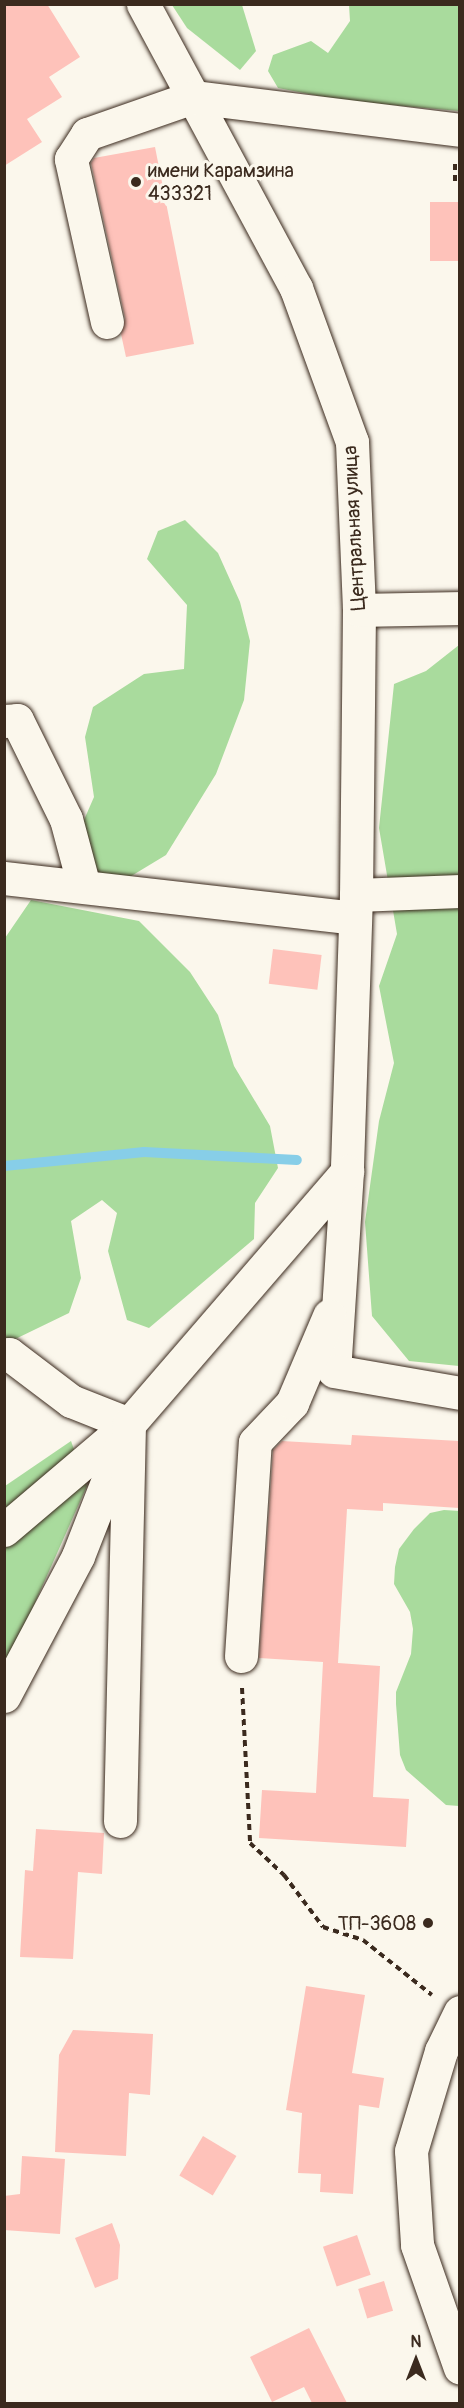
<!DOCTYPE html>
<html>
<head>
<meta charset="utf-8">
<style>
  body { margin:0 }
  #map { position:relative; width:464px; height:2408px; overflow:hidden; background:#fbf7ec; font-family:Pangolin,sans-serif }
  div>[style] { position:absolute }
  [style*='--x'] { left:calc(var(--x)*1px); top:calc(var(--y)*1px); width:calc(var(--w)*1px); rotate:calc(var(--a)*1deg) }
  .green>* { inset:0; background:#a9db9d }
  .stream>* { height:10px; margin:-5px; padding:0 5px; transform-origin:5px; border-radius:5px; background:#87cee8 }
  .building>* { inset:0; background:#fec2ba; transform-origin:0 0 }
  .path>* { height:4px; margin-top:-2px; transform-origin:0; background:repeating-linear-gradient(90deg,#3b2a1e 0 6px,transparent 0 10.5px) }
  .roads { filter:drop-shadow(0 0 2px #3b2a1e) drop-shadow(0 0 2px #3b2a1e) }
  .minor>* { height:33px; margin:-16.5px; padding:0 16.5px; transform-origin:16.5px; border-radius:16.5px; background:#fbf7ec }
  .dots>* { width:16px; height:16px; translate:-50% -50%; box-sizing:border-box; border:3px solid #fbf7ec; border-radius:50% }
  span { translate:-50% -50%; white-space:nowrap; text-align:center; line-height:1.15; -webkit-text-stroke:6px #fbf7ec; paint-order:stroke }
  .poi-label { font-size:20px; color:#3b2a1e }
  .left { translate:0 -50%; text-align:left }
  .right { translate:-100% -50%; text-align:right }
  .street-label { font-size:20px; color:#3b2a1e }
  .frame { position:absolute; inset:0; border:6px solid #3b2a1e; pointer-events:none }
  .north { position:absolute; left:386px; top:2330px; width:60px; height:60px; -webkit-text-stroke:4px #fbf7ec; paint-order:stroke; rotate:0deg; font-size:16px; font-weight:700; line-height:24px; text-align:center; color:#3b2a1e }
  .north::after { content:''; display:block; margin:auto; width:21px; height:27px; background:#3b2a1e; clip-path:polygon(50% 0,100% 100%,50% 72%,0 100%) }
</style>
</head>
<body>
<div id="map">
  <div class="green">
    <i style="clip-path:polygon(172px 5px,242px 5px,256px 51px,240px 70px,187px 28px)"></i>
    <i style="clip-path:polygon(349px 5px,459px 5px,459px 111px,345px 101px,278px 88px,268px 71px,273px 55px,311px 41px,328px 53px,350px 21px)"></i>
    <i style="clip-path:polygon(185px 520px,218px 553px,240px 602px,250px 641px,244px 700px,216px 774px,166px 855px,128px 878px,92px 877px,80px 829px,94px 797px,85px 737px,93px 707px,144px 674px,184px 669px,187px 605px,147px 559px,158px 531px)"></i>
    <i style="clip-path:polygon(459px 645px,459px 1366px,409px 1361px,372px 1316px,365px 1222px,379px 1121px,394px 1063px,379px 986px,397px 934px,379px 828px,394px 684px,426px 671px)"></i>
    <i style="clip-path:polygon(31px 900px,139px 921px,190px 972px,218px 1015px,234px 1066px,270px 1126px,278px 1168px,255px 1203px,254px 1239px,149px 1328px,127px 1320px,108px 1251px,117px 1213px,102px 1200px,71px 1221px,81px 1278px,69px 1313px,5px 1344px,5px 938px)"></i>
    <i style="clip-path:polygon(71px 1441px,87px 1486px,5px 1670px,5px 1486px)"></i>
    <i style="clip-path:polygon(444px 1510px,460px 1511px,459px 1806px,446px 1805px,406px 1770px,400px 1755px,396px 1704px,396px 1692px,411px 1654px,413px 1629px,410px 1612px,394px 1584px,395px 1567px,399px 1549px,414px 1529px,430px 1513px)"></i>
  </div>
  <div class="stream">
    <i style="--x:4;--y:1166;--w:141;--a:-5.7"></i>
    <i style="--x:144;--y:1152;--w:153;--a:3"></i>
  </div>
  <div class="building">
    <i style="clip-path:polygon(4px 4px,47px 4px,80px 57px,49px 77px,62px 97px,27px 119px,42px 142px,4px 166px)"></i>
    <i style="clip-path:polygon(155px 147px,194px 344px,126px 357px,121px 334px,125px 318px,91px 163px,94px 158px)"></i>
    <i style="left:430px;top:202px;width:29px;height:59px"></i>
    <i style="left:273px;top:949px;width:49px;height:35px;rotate:7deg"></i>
    <i style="clip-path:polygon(352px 1435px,459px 1441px,459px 1508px,383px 1503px,383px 1511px,347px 1509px,338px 1663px,380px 1666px,373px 1797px,409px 1799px,406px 1847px,259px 1838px,262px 1790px,316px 1793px,323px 1662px,259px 1658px,273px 1450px,282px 1441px,351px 1445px)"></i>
    <i style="clip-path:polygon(36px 1829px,104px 1833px,102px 1874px,78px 1872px,73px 1959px,20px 1957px,25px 1870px,33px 1871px)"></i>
    <i style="clip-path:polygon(306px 1986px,365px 1995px,352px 2073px,384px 2078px,379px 2108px,359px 2105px,353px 2194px,320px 2192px,321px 2174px,298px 2173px,302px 2113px,286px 2110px)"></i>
    <i style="clip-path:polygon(73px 2030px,153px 2034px,150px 2095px,129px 2093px,126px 2156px,55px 2152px,59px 2055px)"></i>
    <i style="left:203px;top:2136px;width:39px;height:46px;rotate:31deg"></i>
    <i style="clip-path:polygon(22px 2156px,65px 2159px,60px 2234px,4px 2230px,4px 2196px,20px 2194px)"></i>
    <i style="clip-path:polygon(112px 2223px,120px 2245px,118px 2279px,95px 2288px,75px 2238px)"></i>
    <i style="left:357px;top:2235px;width:42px;height:36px;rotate:71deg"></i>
    <i style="left:384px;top:2281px;width:31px;height:27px;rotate:73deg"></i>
    <i style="clip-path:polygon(309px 2328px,347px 2403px,312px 2403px,304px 2387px,272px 2402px,250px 2357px)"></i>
  </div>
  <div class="path">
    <i style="--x:455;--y:164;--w:20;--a:90"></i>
    <i style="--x:242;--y:1688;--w:155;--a:87"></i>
    <i style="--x:250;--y:1843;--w:47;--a:43.3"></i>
    <i style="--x:284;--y:1875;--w:65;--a:53.1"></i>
    <i style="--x:323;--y:1927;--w:42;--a:18"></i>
    <i style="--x:363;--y:1940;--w:88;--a:38.6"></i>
  </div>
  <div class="roads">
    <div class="minor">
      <i style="--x:143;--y:4;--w:323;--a:61.7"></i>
      <i style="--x:296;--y:288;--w:164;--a:70"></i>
      <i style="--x:352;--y:442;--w:168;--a:87.6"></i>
      <i style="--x:359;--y:610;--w:285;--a:90.6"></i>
      <i style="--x:356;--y:895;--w:276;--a:91.9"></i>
      <i style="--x:347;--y:1171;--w:200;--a:93.7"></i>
      <i style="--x:334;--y:1371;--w:128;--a:9.9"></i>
      <i style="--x:107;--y:322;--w:167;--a:-102.5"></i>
      <i style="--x:71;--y:159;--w:30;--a:-57"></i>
      <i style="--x:87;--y:134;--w:112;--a:-19.2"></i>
      <i style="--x:193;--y:97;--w:269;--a:7"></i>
      <i style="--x:359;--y:610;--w:101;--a:-1.1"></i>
      <i style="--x:4;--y:721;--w:13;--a:-4"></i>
      <i style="--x:17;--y:720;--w:110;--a:63.7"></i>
      <i style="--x:66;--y:819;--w:69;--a:75"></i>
      <i style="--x:4;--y:878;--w:353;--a:6.5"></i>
      <i style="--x:356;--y:895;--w:104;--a:-2.2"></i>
      <i style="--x:4;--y:1355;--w:5;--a:-11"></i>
      <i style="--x:9;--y:1354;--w:78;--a:37.2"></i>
      <i style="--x:71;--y:1401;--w:62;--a:21.6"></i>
      <i style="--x:4;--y:1530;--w:164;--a:-40.3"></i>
      <i style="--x:129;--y:1424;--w:334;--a:-49.2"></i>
      <i style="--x:241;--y:1656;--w:214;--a:-86.3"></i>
      <i style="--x:255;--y:1442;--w:54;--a:-46.5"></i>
      <i style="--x:292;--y:1403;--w:95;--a:-67"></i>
      <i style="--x:4;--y:1696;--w:158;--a:-62.1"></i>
      <i style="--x:78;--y:1556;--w:118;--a:-68.6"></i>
      <i style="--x:120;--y:1821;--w:397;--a:-88.7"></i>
      <i style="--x:460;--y:2012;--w:43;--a:116"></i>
      <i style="--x:441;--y:2051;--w:104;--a:106.7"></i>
      <i style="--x:411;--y:2151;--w:94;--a:86.3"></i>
      <i style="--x:417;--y:2245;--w:130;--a:70.7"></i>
    </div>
  </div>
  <div class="dots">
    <i style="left:136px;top:182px;background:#3b2a1e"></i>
    <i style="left:428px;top:1923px;background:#3b2a1e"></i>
  </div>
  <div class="poi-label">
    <span class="left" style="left:148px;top:182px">имени Карамзина<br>433321</span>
    <span class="right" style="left:416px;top:1923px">ТП-3608</span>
  </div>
  <div class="street-label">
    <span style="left:354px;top:528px;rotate:-93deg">Центральная улица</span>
  </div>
  <div class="frame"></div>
  <div class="north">N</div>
</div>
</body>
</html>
